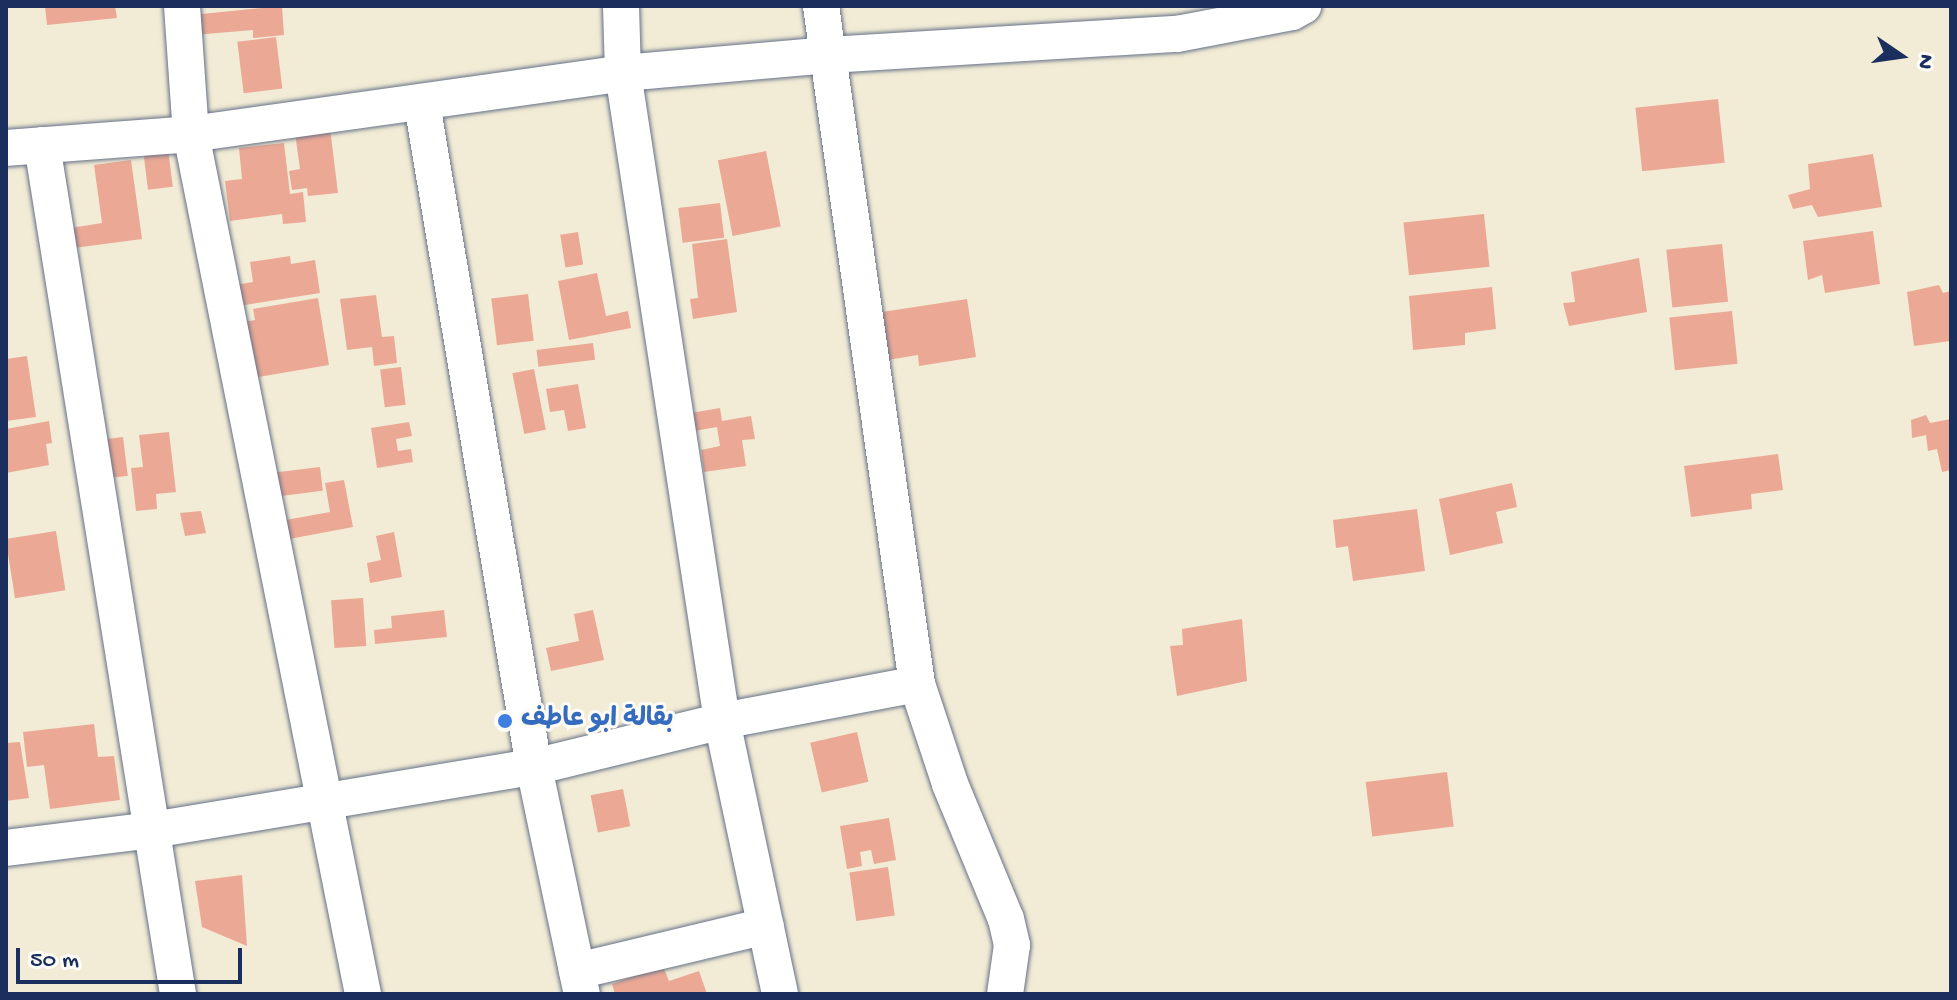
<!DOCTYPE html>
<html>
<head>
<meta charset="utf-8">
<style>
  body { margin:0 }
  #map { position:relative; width:1957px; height:1000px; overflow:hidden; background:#f2ecd6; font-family:"Gochi Hand","Playpen Sans Arabic",sans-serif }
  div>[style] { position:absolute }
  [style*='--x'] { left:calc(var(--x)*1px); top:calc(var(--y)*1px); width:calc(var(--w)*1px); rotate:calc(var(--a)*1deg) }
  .building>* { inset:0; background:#eba995; transform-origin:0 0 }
  .roads { filter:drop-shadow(0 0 2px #667188) drop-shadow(0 0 2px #667188) }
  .minor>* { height:36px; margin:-18px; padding:0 18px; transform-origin:18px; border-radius:18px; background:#fff }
  .dots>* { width:22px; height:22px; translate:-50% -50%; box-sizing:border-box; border:4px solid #fdfcf7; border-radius:50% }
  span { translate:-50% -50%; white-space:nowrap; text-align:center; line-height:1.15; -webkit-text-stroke:6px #fdfcf7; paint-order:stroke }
  .shop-label { font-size:26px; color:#366cbe; font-weight:700 }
  .left { translate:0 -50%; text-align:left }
  .frame { position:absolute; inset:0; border:8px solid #1b2f5e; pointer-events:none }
  .north { position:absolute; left:1861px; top:16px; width:80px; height:80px; -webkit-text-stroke:6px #fdfcf7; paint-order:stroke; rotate:103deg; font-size:22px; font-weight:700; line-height:32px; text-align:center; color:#1b2f5e }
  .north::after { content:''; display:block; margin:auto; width:28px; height:36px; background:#1b2f5e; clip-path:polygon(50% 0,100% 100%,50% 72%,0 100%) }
  .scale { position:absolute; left:16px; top:948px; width:226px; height:36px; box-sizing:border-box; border:4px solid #1b2f5e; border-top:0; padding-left:10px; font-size:24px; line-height:28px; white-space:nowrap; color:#1b2f5e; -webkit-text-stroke:6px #fdfcf7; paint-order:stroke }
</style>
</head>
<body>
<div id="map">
  <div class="building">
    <i style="clip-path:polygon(45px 6px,115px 6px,117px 18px,47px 25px)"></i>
    <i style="clip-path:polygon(282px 6px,284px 35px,253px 38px,253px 30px,194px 35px,192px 15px)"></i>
    <i style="left:276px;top:37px;width:52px;height:39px;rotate:83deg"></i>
    <i style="left:1718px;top:99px;width:64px;height:83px;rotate:84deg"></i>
    <i style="clip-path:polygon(330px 128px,338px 193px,308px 196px,307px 188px,292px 190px,289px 171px,300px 169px,295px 133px)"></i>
    <i style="clip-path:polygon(284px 143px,290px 194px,303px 192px,306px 222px,283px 224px,282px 214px,230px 221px,225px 181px,242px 179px,239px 148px)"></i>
    <i style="left:168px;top:148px;width:39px;height:25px;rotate:83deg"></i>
    <i style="left:766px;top:151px;width:77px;height:49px;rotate:79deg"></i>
    <i style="clip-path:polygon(1873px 154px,1882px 207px,1818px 217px,1812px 205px,1793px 209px,1788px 195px,1810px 189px,1808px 164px)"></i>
    <i style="clip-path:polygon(131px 160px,142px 239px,74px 248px,71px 228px,102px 223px,94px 165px)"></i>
    <i style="left:720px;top:203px;width:35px;height:42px;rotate:83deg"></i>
    <i style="left:1484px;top:214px;width:53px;height:81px;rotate:84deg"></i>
    <i style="clip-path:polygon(1873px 231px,1880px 284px,1825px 293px,1822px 275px,1808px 280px,1803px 241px)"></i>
    <i style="left:578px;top:232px;width:33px;height:18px;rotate:81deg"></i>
    <i style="clip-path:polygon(727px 239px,737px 312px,693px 319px,690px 299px,698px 298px,692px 244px)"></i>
    <i style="left:1722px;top:244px;width:58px;height:56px;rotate:84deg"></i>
    <i style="clip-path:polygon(290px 256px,291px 264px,315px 260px,320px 293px,238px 306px,235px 285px,253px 282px,250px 262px)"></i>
    <i style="clip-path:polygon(1639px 258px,1647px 312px,1569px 326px,1563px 303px,1575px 302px,1571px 272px)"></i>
    <i style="clip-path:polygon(597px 273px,606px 316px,628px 311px,631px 328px,569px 340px,558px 281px)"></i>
    <i style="clip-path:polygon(1939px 285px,1943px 293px,1951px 291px,1951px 341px,1914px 346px,1907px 292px)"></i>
    <i style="clip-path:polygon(1492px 287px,1496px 329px,1465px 333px,1465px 345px,1413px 350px,1409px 296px)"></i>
    <i style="left:528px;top:294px;width:47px;height:37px;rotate:83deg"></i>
    <i style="clip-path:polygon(376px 295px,382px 337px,394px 336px,397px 363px,374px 366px,372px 347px,347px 350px,340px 299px)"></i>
    <i style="clip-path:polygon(318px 298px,329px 365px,253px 378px,244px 322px,255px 320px,253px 309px)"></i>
    <i style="clip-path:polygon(967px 299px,976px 357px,919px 366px,918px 355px,876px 362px,869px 314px)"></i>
    <i style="left:1732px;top:311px;width:53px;height:63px;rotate:84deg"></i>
    <i style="left:593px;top:343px;width:17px;height:57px;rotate:83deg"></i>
    <i style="clip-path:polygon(27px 356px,36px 417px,6px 421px,6px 359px)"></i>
    <i style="left:401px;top:367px;width:38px;height:21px;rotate:83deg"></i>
    <i style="left:534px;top:369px;width:62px;height:22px;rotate:79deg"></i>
    <i style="clip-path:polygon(578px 384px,586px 428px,568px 431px,564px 410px,550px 412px,546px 389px)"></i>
    <i style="clip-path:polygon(720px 408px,722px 421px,751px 416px,755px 439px,742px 440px,746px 466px,704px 472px,701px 450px,720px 446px,717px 427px,688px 432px,685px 414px)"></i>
    <i style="clip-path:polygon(1926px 415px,1930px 423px,1951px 419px,1951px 470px,1942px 472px,1937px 449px,1928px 451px,1926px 435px,1912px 438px,1911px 420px)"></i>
    <i style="clip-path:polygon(49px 421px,52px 443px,46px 444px,49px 465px,6px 473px,6px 429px)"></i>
    <i style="clip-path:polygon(409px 422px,412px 436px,396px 439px,398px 451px,411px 449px,413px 462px,377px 468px,371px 428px)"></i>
    <i style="clip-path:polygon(169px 432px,176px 492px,156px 494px,157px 509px,136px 511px,131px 468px,143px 467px,139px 435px)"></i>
    <i style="left:123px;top:437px;width:39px;height:22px;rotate:83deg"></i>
    <i style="clip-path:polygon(1778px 454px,1783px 490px,1751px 494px,1752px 509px,1691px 517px,1684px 466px)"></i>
    <i style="left:320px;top:467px;width:24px;height:50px;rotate:83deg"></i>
    <i style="clip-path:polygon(344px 480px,353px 527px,284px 540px,280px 521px,330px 512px,325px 483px)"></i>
    <i style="clip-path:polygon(1512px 483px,1517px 507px,1496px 512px,1503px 543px,1450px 555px,1439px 499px)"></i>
    <i style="clip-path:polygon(1417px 509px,1425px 571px,1353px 581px,1348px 546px,1336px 548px,1333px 520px)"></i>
    <i style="clip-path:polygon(201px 511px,206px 533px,185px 536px,180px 513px)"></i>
    <i style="left:56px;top:531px;width:60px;height:51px;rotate:81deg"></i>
    <i style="clip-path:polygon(394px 532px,402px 577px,370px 583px,367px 563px,381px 560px,376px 536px)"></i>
    <i style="left:363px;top:598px;width:48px;height:32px;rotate:86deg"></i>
    <i style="clip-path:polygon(444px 610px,447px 637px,375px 644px,374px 630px,392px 628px,391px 616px)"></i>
    <i style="clip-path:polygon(593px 610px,604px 660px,551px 671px,546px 648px,579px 641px,574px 614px)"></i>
    <i style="clip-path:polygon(1242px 619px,1247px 681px,1177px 696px,1170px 646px,1183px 645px,1182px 629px)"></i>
    <i style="clip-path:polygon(94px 724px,98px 757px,114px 756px,120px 800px,50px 809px,44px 765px,27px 767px,23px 732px)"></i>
    <i style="left:857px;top:732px;width:51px;height:48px;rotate:77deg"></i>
    <i style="clip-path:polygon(20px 742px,29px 798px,6px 801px,6px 743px)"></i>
    <i style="left:1447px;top:772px;width:55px;height:82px;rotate:83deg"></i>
    <i style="left:623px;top:789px;width:38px;height:33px;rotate:79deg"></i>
    <i style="clip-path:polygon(889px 818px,896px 860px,874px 864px,871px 850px,860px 852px,862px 866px,847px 869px,840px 826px)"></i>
    <i style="left:888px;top:867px;width:49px;height:39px;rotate:82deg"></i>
    <i style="clip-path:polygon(242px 875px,247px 946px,202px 927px,195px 881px)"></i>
    <i style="clip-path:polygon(663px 966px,669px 981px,699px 971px,707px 994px,615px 994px,612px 984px)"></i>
  </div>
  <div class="roads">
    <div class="minor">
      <i style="--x:182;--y:6;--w:128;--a:86"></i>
      <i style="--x:191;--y:134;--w:877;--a:78.69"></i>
      <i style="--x:621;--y:6;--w:67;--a:88.3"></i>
      <i style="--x:623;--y:73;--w:656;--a:81.31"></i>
      <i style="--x:722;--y:721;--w:279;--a:78"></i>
      <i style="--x:821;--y:6;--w:685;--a:81.94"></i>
      <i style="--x:917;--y:684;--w:105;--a:71.7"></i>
      <i style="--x:950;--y:784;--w:146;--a:67.5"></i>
      <i style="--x:1006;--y:919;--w:27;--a:77"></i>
      <i style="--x:1012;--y:945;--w:49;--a:98.1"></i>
      <i style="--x:422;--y:104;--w:672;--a:80.41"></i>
      <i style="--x:534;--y:767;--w:232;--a:78.1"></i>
      <i style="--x:42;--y:145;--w:860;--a:80.9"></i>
      <i style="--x:6;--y:148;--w:186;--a:-4.3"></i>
      <i style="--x:191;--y:134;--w:436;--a:-8"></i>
      <i style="--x:623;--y:73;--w:207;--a:-5"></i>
      <i style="--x:829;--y:55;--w:349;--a:-3.5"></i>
      <i style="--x:1177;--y:34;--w:117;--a:-10.8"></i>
      <i style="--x:1292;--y:12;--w:13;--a:-29"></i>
      <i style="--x:6;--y:848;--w:147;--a:-7"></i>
      <i style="--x:152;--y:830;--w:387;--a:-9.4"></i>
      <i style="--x:534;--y:767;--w:194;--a:-13.7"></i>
      <i style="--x:722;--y:721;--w:198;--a:-10.7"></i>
      <i style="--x:577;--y:971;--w:194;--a:-13.4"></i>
    </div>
  </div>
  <div class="dots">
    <i style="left:505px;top:721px;background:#3f7fe0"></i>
  </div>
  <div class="shop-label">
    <span class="left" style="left:521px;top:721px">بقالة ابو عاطف</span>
  </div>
  <div class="frame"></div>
  <div class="north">N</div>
  <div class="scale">50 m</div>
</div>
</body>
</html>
